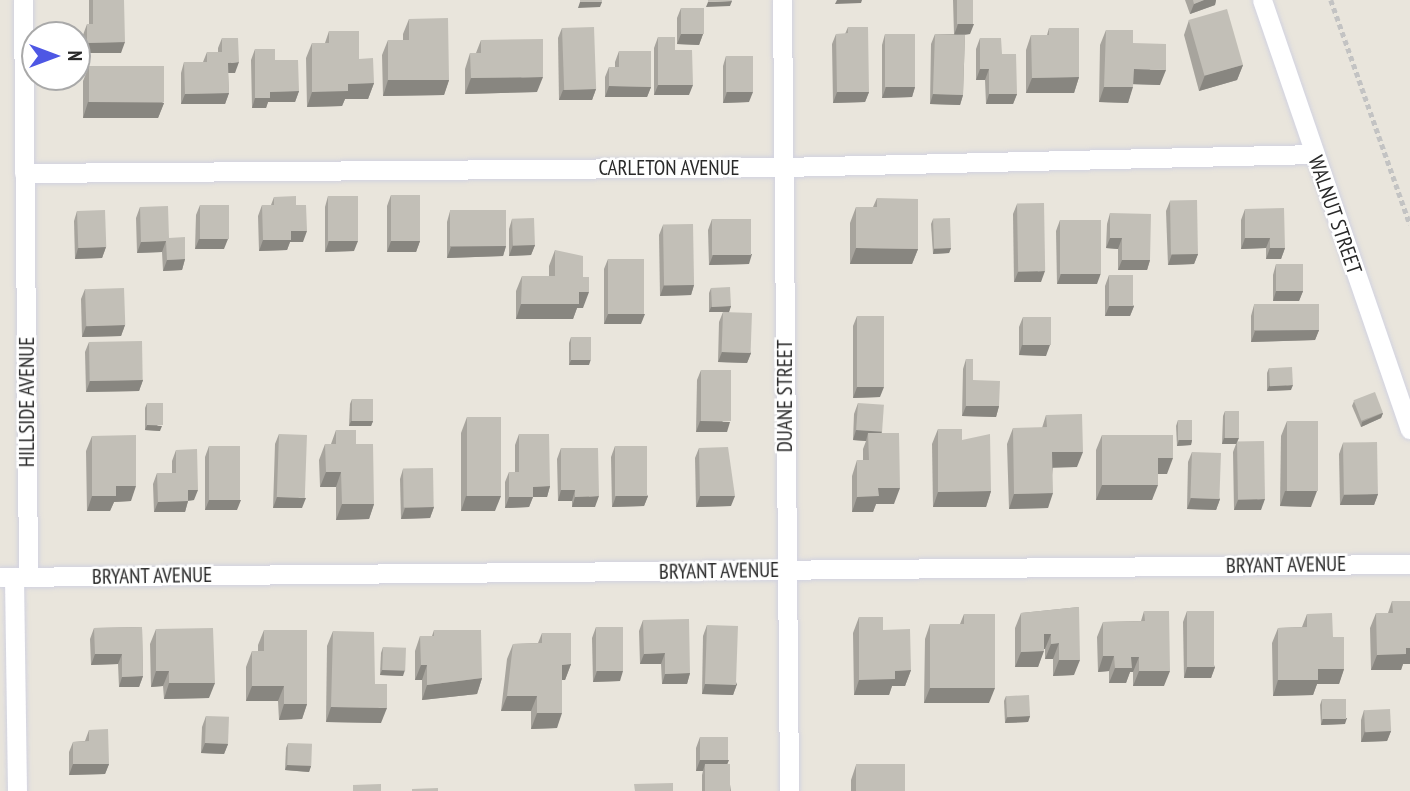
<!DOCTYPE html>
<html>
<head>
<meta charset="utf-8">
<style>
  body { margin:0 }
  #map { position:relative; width:1410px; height:791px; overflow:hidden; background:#e9e5dc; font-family:"PT Sans Narrow",sans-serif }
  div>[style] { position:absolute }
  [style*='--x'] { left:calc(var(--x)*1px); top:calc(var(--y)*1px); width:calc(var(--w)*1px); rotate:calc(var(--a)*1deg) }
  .path>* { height:4.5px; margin-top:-2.25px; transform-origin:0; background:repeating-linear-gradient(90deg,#c3c3c3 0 5px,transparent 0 8.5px) }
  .roads { filter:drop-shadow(0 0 2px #d1d2e0) drop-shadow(0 0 2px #d1d2e0) }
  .street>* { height:19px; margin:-9.5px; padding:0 9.5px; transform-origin:9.5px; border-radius:9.5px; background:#fff }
  .wall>* { inset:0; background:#a7a49d }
  .shaded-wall>* { inset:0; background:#888680 }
  .building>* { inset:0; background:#c2bfb7; transform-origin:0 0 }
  span { translate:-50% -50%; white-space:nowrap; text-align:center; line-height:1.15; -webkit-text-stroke:5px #fff; paint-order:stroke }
  .street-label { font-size:21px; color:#292929 }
  .north { position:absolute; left:21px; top:21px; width:70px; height:70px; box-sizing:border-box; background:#fff; border:2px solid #a9a9a9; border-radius:50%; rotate:90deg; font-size:19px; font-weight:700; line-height:28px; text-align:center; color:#292929 }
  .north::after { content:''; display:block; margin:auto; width:24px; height:32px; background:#4e57e4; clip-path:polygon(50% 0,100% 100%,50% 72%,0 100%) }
</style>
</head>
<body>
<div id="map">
  <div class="path">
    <i style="--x:1331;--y:0;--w:238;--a:70.6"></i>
  </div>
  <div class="roads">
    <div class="street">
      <i style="--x:23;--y:0;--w:577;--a:89.5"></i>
      <i style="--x:782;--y:0;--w:791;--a:89.49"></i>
      <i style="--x:1262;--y:0;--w:454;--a:71"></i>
      <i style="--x:24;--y:173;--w:759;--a:-0.45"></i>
      <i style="--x:783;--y:167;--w:531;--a:-1.4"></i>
      <i style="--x:0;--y:577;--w:1410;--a:-0.53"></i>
      <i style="--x:14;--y:577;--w:214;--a:89.2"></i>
    </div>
  </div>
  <div class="wall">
    <i style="clip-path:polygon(89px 0,124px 0,121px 53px,83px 53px,83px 35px,87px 24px,89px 24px)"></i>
    <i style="clip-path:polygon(953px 0,973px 0,970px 34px,965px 35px,963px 95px,960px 105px,930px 104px,931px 44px,935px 34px,954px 34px)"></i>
    <i style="clip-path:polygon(1185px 0,1216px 0,1215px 5px,1190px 14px)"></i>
    <i style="clip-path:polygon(681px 8px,703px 34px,699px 45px,677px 44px,677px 18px)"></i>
    <i style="clip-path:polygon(409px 19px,449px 80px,444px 95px,383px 96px,382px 55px,388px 40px,403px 40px,403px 34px)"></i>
    <i style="clip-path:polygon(1189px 20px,1243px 65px,1237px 80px,1199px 91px,1184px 35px)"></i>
    <i style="clip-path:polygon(848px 27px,869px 92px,865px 102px,833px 103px,832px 44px,836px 34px,845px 34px)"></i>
    <i style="clip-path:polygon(562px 28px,596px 89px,592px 100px,559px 100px,558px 38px)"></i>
    <i style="clip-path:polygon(1049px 28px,1079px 77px,1074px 93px,1026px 93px,1026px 50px,1031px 35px,1047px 35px)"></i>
    <i style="clip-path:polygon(1106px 30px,1133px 43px,1160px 85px,1133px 84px,1128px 103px,1099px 102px,1100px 45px)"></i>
    <i style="clip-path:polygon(329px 31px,359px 59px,374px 83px,368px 99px,345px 99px,342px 106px,307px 107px,306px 58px,312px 43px,325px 43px)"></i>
    <i style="clip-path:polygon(885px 34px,915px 87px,912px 97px,882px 98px,882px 45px)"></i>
    <i style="clip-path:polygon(658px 37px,675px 50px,689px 95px,654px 95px,654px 48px)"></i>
    <i style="clip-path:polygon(222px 38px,235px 73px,228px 73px,229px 93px,225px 104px,181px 104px,181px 73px,184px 62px,203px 62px,207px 52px,218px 52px,218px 48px)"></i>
    <i style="clip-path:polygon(980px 38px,1017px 94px,1013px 104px,986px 104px,985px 80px,976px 80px,976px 49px)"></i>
    <i style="clip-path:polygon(481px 40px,537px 92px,465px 94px,465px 69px,470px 53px,476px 53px)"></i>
    <i style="clip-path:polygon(255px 49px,275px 60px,299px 91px,295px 102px,268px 102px,266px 108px,252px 108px,251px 60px)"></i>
    <i style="clip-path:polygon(619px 51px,651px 87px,647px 97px,605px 97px,605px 77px,609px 67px,615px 67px,615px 62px)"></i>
    <i style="clip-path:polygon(726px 56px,749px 102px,723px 103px,723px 66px)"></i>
    <i style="clip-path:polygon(89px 66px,164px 103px,158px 118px,83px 118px,83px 81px)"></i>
    <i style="clip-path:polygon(391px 195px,420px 241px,416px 252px,387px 252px,387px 206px)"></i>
    <i style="clip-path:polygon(328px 196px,354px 251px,325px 252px,325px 207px)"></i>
    <i style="clip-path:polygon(274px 197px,296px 205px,303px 242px,290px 242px,287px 250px,259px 251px,258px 216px,262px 205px,271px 205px)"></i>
    <i style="clip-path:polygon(877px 198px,918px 249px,912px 264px,850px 264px,850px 223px,856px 207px,873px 207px)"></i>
    <i style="clip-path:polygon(1170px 201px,1198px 254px,1194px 264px,1168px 265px,1166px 211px)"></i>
    <i style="clip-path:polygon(1017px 204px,1041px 282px,1014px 282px,1013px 214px)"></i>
    <i style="clip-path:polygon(200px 205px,224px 249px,195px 249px,196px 215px)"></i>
    <i style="clip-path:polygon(140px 207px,169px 238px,185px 259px,182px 270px,163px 271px,162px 252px,137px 253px,136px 218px)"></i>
    <i style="clip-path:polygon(1245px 209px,1285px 248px,1281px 259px,1266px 259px,1266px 248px,1241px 249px,1241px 220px)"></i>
    <i style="clip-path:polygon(77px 211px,106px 247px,102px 258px,75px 259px,74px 221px)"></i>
    <i style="clip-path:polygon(450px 211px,506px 246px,503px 256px,447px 258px,447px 222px)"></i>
    <i style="clip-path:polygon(1110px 213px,1150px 260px,1147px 270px,1118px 270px,1118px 249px,1106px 248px,1107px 224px)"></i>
    <i style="clip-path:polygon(512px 219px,535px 245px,531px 255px,509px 256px,509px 229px)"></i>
    <i style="clip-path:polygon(712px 219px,749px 264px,709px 265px,708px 230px)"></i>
    <i style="clip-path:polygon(933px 219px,951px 248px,949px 253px,933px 254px,931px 224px)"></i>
    <i style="clip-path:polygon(1060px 220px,1097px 284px,1057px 284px,1056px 231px)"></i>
    <i style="clip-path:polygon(663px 225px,694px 285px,691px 295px,660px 296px,659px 235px)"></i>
    <i style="clip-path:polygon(555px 250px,583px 277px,583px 308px,577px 308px,573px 319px,516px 319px,516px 291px,522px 276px,549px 276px,549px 266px)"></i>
    <i style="clip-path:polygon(608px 259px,641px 324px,604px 324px,604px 269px)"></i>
    <i style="clip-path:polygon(1276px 264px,1303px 291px,1299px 301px,1273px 301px,1273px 275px)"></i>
    <i style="clip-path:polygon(1109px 275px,1134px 306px,1130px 316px,1105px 316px,1105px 286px)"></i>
    <i style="clip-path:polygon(711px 288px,731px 306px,729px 312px,751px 353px,747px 363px,718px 362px,719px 322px,723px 312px,709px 312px,709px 293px)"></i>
    <i style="clip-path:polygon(85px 289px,125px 325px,121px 336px,82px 337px,81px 299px)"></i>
    <i style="clip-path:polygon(1254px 305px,1319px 330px,1315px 340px,1251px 342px,1251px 316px)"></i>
    <i style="clip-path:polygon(857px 316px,880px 397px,853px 398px,853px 326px)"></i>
    <i style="clip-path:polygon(1023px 317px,1046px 356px,1019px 355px,1019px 327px)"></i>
    <i style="clip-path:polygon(571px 337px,589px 365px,569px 365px,569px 343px)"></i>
    <i style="clip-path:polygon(89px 342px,143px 380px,139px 391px,86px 392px,85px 352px)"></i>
    <i style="clip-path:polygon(966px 359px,973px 380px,999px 406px,996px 417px,962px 416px,963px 369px)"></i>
    <i style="clip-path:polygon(1269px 368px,1291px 390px,1267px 391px,1267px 373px)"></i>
    <i style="clip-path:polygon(701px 370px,727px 432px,696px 432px,697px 380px)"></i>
    <i style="clip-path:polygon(352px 399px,373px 421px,371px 426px,349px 426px,350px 404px)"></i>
    <i style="clip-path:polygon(1354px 401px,1383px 413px,1381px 418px,1361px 427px,1352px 406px)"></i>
    <i style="clip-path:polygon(147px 403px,160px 431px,145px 430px,145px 408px)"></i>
    <i style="clip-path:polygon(858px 403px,882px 433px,894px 504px,876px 504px,873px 512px,852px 512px,852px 476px,857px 460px,863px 460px,863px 449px,866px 441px,853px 440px,854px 414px)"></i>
    <i style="clip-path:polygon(1225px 411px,1238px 442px,1261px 510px,1234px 510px,1233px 452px,1236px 444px,1222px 444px,1223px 416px)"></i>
    <i style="clip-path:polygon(1046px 415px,1077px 467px,1053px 467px,1048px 508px,1009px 509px,1007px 444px,1013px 428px,1042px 428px)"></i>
    <i style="clip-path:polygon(467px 417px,495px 511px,461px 511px,461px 433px)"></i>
    <i style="clip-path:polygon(1178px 420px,1192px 440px,1191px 445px,1177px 446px,1176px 426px)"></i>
    <i style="clip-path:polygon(1287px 421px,1311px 507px,1280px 506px,1281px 436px)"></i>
    <i style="clip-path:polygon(938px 429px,962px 440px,991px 491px,986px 507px,933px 507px,932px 444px)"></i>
    <i style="clip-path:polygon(336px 430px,356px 444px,374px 504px,369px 519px,336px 520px,336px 487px,320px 487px,319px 460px,325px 444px,331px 444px)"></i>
    <i style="clip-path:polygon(279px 434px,302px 508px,273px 508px,275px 444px)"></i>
    <i style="clip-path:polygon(519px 434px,550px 486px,547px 497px,533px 497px,529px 507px,505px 508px,505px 482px,509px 472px,515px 472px,515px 445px)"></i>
    <i style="clip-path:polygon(1102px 435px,1167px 474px,1158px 474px,1152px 500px,1096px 500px,1096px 450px)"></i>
    <i style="clip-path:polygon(92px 436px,131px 501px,114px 502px,110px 511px,87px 511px,86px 451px)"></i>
    <i style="clip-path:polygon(1343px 443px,1378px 494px,1374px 505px,1340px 505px,1339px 454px)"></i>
    <i style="clip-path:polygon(209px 446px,237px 510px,205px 510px,205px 457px)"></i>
    <i style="clip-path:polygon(615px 446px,648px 496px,644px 506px,612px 507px,611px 457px)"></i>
    <i style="clip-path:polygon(561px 448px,595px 507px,572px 507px,572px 501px,558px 501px,557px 459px)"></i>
    <i style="clip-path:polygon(699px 448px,731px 506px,696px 507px,695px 458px)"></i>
    <i style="clip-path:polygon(176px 450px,194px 500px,188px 501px,185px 512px,154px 512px,153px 484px,157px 473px,172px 473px,172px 461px)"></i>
    <i style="clip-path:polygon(1192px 452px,1220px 499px,1216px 510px,1187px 509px,1188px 462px)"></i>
    <i style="clip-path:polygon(403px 469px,434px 507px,430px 518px,401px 519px,400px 479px)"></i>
    <i style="clip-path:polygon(1392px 601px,1410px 601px,1410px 664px,1403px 664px,1401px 670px,1371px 670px,1370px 628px,1376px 613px,1388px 613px)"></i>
    <i style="clip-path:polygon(1079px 607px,1074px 675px,1053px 676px,1053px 659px,1045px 659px,1045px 649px,1044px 649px,1038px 667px,1015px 667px,1015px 628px,1021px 613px)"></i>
    <i style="clip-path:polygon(1144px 611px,1164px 686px,1133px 686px,1133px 672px,1130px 672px,1126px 683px,1109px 683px,1109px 671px,1098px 672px,1097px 637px,1103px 622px,1141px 621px)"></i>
    <i style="clip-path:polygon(1187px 611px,1215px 667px,1211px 678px,1184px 678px,1183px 622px)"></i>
    <i style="clip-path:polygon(964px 614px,989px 703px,924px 703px,925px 639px,930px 624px,960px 624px)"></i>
    <i style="clip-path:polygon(1307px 614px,1333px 637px,1344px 669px,1339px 684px,1317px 684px,1313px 695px,1273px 696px,1272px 643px,1278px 628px,1302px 627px)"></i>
    <i style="clip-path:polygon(859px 617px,883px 630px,911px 670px,905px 686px,892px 686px,889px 695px,854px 695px,853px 633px)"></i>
    <i style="clip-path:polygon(643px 620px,690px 673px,687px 684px,662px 684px,661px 664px,640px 664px,639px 631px)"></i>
    <i style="clip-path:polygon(707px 625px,737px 684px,733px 695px,702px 694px,703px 636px)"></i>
    <i style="clip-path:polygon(142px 627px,143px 676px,139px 687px,119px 687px,118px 664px,91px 665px,90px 639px,94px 628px)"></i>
    <i style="clip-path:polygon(596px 627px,620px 681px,593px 682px,592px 638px)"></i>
    <i style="clip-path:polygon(156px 629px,209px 698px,164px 699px,163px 686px,151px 687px,150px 644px)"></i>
    <i style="clip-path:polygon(264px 630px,307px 704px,302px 719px,279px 720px,278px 701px,246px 701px,246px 667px,252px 651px,258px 651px,258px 645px)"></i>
    <i style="clip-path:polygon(434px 630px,482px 678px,477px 694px,422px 700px,422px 680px,415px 680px,415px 651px,420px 636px,432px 636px)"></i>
    <i style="clip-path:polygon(333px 631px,375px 684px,381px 723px,326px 722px,327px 646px)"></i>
    <i style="clip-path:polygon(542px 633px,571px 664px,565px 680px,562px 680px,557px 728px,531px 729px,531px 711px,501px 711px,507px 659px,513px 644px,538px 643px)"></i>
    <i style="clip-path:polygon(383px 647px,403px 676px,380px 675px,381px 653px)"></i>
    <i style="clip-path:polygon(1006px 696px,1030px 716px,1028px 722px,1005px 723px,1004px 701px)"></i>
    <i style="clip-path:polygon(1322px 699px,1345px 724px,1321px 725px,1320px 705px)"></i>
    <i style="clip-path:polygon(1364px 710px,1391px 731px,1387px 741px,1361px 742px,1361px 720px)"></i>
    <i style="clip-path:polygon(206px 716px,228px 744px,224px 754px,201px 753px,202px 727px)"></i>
    <i style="clip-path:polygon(89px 730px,109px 764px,105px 774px,69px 775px,69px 752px,73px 742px,85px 741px)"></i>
    <i style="clip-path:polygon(700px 737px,727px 764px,731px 791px,702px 791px,702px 775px,703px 771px,696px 771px,696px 748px)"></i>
    <i style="clip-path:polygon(288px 743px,311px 766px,309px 772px,285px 770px,286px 748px)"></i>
    <i style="clip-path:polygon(856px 765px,905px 791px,851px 791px,851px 780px)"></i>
  </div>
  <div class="shaded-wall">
    <i style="clip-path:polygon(837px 0,862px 0,861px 3px,835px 4px)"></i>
    <i style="clip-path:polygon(1204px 0,1216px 0,1215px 5px,1190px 14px,1194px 4px)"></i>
    <i style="clip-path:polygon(732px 1px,730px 6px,706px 7px,708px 2px)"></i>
    <i style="clip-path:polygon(580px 2px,602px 2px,600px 7px,578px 8px)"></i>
    <i style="clip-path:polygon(958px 24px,974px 24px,970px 34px,954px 35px)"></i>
    <i style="clip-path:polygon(681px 34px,703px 34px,699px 45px,677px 44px)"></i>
    <i style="clip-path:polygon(125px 42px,121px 53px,83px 53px,87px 43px)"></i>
    <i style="clip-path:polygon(239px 62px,235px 73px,224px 73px,228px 63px)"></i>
    <i style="clip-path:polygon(1243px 65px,1237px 80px,1199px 91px,1205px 75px)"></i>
    <i style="clip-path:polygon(980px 69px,989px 69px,985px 80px,976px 80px)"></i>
    <i style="clip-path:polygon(1134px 69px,1166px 70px,1160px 85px,1128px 84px)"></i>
    <i style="clip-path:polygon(543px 77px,537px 92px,465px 94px,471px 78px)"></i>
    <i style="clip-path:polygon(1079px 77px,1074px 93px,1026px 93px,1032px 78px)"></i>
    <i style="clip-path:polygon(388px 80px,449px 80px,444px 95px,383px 96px)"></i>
    <i style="clip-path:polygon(374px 83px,368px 99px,345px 99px,342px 106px,307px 107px,312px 92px,348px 84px)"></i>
    <i style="clip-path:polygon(658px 85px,693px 85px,689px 95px,654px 95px)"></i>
    <i style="clip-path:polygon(609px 86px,651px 87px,647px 97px,605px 97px)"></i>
    <i style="clip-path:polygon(886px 87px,915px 87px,912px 97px,882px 98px)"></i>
    <i style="clip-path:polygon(1104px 87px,1133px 87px,1128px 103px,1099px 102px)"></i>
    <i style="clip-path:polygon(596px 89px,592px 100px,559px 100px,563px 90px)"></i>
    <i style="clip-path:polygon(299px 91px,295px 102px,268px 102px,266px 108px,252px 108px,255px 98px,270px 92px)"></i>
    <i style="clip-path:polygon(727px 92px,753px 92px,749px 102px,723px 103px)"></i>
    <i style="clip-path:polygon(837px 92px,869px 92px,865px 102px,833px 103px)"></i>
    <i style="clip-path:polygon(229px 93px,225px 104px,181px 104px,185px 94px)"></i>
    <i style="clip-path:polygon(933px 94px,963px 95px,960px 105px,930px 104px)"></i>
    <i style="clip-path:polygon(989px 94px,1017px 94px,1013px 104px,986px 104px)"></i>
    <i style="clip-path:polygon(88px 102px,164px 103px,158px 118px,83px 118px)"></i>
    <i style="clip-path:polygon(291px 231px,307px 231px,303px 242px,290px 242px,287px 250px,259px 251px,263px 240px)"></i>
    <i style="clip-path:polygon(1110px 238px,1122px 238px,1118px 249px,1106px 248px)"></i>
    <i style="clip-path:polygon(1245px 238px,1270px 238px,1266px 248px,1241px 249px)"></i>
    <i style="clip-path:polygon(199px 239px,228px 239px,224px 249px,195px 249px)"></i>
    <i style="clip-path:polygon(166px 241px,162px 252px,137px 253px,141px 242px)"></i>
    <i style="clip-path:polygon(329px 241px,358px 241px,354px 251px,325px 252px)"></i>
    <i style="clip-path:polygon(391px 241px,420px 241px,416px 252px,387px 252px)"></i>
    <i style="clip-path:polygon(513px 245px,535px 245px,531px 255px,509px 256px)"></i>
    <i style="clip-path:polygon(506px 246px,503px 256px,447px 258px,451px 247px)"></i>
    <i style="clip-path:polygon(106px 247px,102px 258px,75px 259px,78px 248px)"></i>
    <i style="clip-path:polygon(856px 248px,918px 249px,912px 264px,850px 264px)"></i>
    <i style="clip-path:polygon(951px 248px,949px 253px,933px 254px,934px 249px)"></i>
    <i style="clip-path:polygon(1270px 248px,1285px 248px,1281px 259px,1266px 259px)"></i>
    <i style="clip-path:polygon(752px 254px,749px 264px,709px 265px,713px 255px)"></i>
    <i style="clip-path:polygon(1172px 254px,1198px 254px,1194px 264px,1168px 265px)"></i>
    <i style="clip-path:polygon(185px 259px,182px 270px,163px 271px,167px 260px)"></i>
    <i style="clip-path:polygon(1122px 260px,1150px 260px,1147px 270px,1118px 270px)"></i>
    <i style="clip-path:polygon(1045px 271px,1041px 282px,1014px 282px,1018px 272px)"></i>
    <i style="clip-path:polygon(1101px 273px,1097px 284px,1057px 284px,1061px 274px)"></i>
    <i style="clip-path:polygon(664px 285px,694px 285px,691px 295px,660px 296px)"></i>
    <i style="clip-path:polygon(1276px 291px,1303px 291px,1299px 301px,1273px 301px)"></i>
    <i style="clip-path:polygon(579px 292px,589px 292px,583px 308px,577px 308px,573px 319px,516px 319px,521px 304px)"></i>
    <i style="clip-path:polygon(731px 306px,729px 312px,709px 312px,711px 307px)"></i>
    <i style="clip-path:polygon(1109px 306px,1134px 306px,1130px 316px,1105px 316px)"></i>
    <i style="clip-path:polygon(608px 314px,645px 314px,641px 324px,604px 324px)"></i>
    <i style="clip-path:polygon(125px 325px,121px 336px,82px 337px,86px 326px)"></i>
    <i style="clip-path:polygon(1319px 330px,1315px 340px,1251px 342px,1255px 331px)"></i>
    <i style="clip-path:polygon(1022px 345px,1050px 345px,1046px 356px,1019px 355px)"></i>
    <i style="clip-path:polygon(722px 352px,751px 353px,747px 363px,718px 362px)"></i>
    <i style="clip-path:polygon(591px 359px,589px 365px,569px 365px,571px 360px)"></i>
    <i style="clip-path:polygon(143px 380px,139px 391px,86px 392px,90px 381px)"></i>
    <i style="clip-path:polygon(1293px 385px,1291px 390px,1267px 391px,1269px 386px)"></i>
    <i style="clip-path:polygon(857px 387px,884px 387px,880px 397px,853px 398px)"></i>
    <i style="clip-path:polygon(966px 406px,999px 406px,996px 417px,962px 416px)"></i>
    <i style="clip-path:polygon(1383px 413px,1381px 418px,1361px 427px,1362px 422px)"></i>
    <i style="clip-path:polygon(351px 421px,373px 421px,371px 426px,349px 426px)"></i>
    <i style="clip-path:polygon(700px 421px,730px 422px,727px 432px,696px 432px)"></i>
    <i style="clip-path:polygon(147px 425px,162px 426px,160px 431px,145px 430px)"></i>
    <i style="clip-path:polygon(856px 430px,882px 431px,879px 442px,868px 433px,866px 441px,853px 440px)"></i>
    <i style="clip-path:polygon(1224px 438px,1239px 438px,1236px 444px,1222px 444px)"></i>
    <i style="clip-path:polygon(1179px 440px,1192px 440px,1191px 445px,1177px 446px)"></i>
    <i style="clip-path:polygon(1052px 452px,1083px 452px,1077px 467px,1047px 468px)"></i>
    <i style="clip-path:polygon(1158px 458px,1173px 458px,1167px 474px,1152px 474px)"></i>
    <i style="clip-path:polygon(326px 472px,341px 472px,336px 487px,320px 487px)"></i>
    <i style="clip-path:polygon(1102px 485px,1158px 485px,1152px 500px,1096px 500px)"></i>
    <i style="clip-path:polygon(116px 486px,136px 486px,131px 501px,114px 502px,110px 511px,87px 511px,92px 496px)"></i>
    <i style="clip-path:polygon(550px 486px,547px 497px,533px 497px,529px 507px,505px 508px,509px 497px,533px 487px)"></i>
    <i style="clip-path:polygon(878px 488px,900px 488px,894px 504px,876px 504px,873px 512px,852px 512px,857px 497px)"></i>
    <i style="clip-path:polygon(188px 490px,198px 490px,194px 500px,184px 501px)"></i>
    <i style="clip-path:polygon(561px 490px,575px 490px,572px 501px,558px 501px)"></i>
    <i style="clip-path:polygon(991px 491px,986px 507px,933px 507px,938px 492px)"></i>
    <i style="clip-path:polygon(1285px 491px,1317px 491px,1311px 507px,1280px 506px)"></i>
    <i style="clip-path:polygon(1053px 493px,1048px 508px,1009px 509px,1014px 494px)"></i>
    <i style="clip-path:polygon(1378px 494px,1374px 505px,1340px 505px,1344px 495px)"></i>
    <i style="clip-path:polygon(466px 496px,501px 496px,495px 511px,461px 511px)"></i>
    <i style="clip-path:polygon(599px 496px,595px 507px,572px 507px,575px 497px)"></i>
    <i style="clip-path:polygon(616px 496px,648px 496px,644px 506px,612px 507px)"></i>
    <i style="clip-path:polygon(700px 496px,735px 496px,731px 506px,696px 507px)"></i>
    <i style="clip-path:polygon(277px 497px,306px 498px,302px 508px,273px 508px)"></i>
    <i style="clip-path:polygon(1191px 498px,1220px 499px,1216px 510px,1187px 509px)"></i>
    <i style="clip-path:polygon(1265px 499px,1261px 510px,1234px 510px,1238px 500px)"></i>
    <i style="clip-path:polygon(209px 500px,241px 500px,237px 510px,205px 510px)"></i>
    <i style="clip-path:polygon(188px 501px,185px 512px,154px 512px,158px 502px)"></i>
    <i style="clip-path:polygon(342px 504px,374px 504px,369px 519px,336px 520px)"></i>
    <i style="clip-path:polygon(434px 507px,430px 518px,401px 519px,405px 508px)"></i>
    <i style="clip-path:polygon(1044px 634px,1051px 634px,1045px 649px,1038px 649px)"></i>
    <i style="clip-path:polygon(1059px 643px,1053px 659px,1045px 659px,1051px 644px)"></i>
    <i style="clip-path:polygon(1406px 648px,1410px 648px,1410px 664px,1403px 664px,1401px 670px,1371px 670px,1377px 655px)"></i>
    <i style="clip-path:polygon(1044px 651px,1038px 667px,1015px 667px,1021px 652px)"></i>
    <i style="clip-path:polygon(665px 653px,661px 664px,640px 664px,644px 654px)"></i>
    <i style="clip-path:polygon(95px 654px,122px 654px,118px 664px,91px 665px)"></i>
    <i style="clip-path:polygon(1103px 656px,1114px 656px,1109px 671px,1098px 672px)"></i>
    <i style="clip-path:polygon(1131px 657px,1139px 657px,1133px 672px,1130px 672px,1126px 683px,1109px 683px,1115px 668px)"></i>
    <i style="clip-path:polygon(1059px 660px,1080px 660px,1074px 675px,1053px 676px)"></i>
    <i style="clip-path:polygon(571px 664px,565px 680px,557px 680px,562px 665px)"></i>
    <i style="clip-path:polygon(421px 665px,427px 665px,422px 680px,415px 680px)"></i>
    <i style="clip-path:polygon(1187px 667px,1215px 667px,1211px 678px,1184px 678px)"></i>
    <i style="clip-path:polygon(1318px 669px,1344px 669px,1339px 684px,1317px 684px,1313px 695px,1273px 696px,1278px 680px)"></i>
    <i style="clip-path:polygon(382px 670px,405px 670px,403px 676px,380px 675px)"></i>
    <i style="clip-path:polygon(911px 670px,905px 686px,892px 686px,889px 695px,854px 695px,859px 680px,895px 671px)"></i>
    <i style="clip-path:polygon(156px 671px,169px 671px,163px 686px,151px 687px)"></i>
    <i style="clip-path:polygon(597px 671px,623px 671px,620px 681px,593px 682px)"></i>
    <i style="clip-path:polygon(1139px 671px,1170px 671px,1164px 686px,1133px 686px)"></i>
    <i style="clip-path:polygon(690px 673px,687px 684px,662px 684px,665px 674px)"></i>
    <i style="clip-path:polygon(143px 676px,139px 687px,119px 687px,122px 677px)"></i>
    <i style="clip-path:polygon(482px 678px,477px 694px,422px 700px,427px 685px)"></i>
    <i style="clip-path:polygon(169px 683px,215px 683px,209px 698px,164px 699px)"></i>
    <i style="clip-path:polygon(705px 684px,737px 684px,733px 695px,702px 694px)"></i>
    <i style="clip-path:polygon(252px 686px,284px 686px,278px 701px,246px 701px)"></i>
    <i style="clip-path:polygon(930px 688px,995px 688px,989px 703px,924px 703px)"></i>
    <i style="clip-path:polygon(507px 696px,537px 696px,531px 711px,501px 711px)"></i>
    <i style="clip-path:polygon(284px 704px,307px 704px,302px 719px,279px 720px)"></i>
    <i style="clip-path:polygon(331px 707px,387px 708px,381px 723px,326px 722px)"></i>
    <i style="clip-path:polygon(537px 713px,562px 713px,557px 728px,531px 729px)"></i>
    <i style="clip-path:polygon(1030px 716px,1028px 722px,1005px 723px,1007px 717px)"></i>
    <i style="clip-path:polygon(1347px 718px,1345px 724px,1321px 725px,1323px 719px)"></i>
    <i style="clip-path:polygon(1365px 731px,1391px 731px,1387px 741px,1361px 742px)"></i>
    <i style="clip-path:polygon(205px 743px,228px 744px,224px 754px,201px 753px)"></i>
    <i style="clip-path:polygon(700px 760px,729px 760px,725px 770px,705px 764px,703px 771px,696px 771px)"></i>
    <i style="clip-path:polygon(73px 764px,109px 764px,105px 774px,69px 775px)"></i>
    <i style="clip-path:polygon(287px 765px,311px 766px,309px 772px,285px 770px)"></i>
  </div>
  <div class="building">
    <i style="clip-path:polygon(93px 0,124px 0,125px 42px,87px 43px,87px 24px,93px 24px)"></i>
    <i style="left:580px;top:0;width:22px;height:2px"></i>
    <i style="clip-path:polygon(708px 0,732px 0,732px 1px,708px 2px)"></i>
    <i style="left:957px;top:0;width:16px;height:24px"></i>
    <i style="clip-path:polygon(1193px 0,1204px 0,1194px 4px)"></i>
    <i style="left:681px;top:8px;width:23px;height:26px"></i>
    <i style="left:1227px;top:9px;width:58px;height:40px;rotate:74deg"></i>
    <i style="clip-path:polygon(448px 18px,449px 80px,388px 80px,388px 40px,409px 40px,409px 19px)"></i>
    <i style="left:594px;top:27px;width:62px;height:32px;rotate:88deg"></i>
    <i style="clip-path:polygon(848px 27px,868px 27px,869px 92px,837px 92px,836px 34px,848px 33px)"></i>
    <i style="clip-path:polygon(1049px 28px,1079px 28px,1079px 77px,1032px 78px,1031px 35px,1049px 35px)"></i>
    <i style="clip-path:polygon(1106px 30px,1133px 30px,1133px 43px,1166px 44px,1166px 70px,1134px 69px,1133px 87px,1104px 87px)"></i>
    <i style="clip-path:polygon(329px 31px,359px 31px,359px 59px,373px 58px,374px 83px,348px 84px,348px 91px,312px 92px,312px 43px,329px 43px)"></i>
    <i style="left:885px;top:34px;width:30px;height:53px"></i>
    <i style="left:935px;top:34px;width:30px;height:60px;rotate:2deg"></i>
    <i style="clip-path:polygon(658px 37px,675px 37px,675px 50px,692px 50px,693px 85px,658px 85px)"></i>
    <i style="clip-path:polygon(222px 38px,238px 38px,239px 62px,228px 63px,229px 93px,185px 94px,184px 62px,207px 62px,207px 52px,222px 52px)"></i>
    <i style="clip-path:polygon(980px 38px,1001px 38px,1002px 54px,1016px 54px,1017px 94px,989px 94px,989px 69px,980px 69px)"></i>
    <i style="clip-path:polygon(543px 39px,543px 77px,471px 78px,470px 53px,481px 53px,481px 40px)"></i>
    <i style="clip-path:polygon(255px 49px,275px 49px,275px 60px,298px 60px,299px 91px,270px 92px,270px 98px,255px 98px)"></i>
    <i style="clip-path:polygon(619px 51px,651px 51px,651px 87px,609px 86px,609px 67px,619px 67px)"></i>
    <i style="left:726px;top:56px;width:27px;height:36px"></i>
    <i style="left:89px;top:66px;width:75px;height:36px"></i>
    <i style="left:391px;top:195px;width:29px;height:46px"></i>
    <i style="clip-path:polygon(296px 196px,296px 205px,306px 205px,307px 231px,291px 231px,291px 240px,263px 240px,262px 205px,274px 205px,274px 197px)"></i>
    <i style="left:328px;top:196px;width:30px;height:45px"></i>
    <i style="clip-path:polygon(877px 198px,918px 199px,918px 249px,856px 248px,856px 207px,877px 207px)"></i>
    <i style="left:1197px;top:200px;width:54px;height:27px;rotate:89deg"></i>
    <i style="left:1044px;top:203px;width:68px;height:27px;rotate:89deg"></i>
    <i style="left:200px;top:205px;width:29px;height:34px"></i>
    <i style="clip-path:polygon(168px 206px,169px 238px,185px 237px,185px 259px,167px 260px,166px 241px,141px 242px,140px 207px)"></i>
    <i style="clip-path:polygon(1284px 208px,1285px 248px,1270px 248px,1270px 238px,1245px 238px,1245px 209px)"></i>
    <i style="left:105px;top:210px;width:37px;height:28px;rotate:88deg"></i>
    <i style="left:506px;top:210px;width:36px;height:56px;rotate:90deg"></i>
    <i style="clip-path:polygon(1110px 213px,1151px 214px,1150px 260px,1122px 260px,1122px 238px,1110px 238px)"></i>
    <i style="left:534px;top:218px;width:27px;height:22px;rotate:88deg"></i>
    <i style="left:950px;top:218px;width:30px;height:17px;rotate:88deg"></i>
    <i style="left:712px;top:219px;width:39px;height:36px"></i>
    <i style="left:1060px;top:220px;width:41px;height:54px"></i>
    <i style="left:693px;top:224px;width:61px;height:30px;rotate:89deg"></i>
    <i style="clip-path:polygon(555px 250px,583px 256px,583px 277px,589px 277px,589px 292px,579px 292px,579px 304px,521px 304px,522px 276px,555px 276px)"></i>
    <i style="left:608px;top:259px;width:36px;height:55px"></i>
    <i style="left:1276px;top:264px;width:27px;height:27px"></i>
    <i style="left:1109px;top:275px;width:24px;height:31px"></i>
    <i style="left:730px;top:287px;width:19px;height:19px;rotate:87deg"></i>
    <i style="left:124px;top:288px;width:37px;height:39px;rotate:88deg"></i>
    <i style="left:1319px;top:304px;width:26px;height:65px;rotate:90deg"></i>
    <i style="left:723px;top:312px;width:29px;height:40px;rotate:2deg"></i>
    <i style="left:857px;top:316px;width:27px;height:71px"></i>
    <i style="left:1023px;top:317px;width:28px;height:28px"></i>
    <i style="left:571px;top:337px;width:20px;height:23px"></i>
    <i style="left:142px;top:341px;width:39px;height:53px;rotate:89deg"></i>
    <i style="clip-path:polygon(966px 359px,973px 359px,973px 380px,1000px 381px,999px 406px,966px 406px)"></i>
    <i style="left:1292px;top:367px;width:18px;height:23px;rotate:87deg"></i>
    <i style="left:701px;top:370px;width:30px;height:51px"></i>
    <i style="left:1375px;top:392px;width:22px;height:23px;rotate:69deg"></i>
    <i style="left:352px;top:399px;width:21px;height:22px"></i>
    <i style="left:147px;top:403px;width:16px;height:22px"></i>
    <i style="left:858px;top:403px;width:26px;height:27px;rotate:4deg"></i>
    <i style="left:1225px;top:411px;width:14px;height:27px"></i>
    <i style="clip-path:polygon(1082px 414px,1083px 452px,1052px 452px,1053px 493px,1014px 494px,1013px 428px,1047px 427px,1046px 415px)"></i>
    <i style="left:467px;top:417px;width:34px;height:79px"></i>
    <i style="left:1178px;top:420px;width:14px;height:20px"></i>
    <i style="left:1287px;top:421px;width:31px;height:70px"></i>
    <i style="clip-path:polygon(938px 429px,962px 429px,962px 440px,990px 434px,991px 491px,938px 492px)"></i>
    <i style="clip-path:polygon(336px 430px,356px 430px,356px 444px,373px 444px,374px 504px,342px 504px,341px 472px,326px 472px,325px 444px,336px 444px)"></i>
    <i style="clip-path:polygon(868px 433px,899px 433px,900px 488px,878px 488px,879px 496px,857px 497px,857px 460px,869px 460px)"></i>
    <i style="left:279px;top:434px;width:28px;height:63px;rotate:2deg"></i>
    <i style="clip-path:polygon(519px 434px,549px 434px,550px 486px,533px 487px,533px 497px,509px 497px,509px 472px,519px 472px)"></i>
    <i style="clip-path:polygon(136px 435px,136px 486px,116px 486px,116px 496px,92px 496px,92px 436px)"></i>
    <i style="clip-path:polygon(1102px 435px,1173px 435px,1173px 458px,1158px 458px,1158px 485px,1102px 485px)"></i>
    <i style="left:1264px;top:441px;width:58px;height:27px;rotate:89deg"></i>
    <i style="left:1377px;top:442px;width:52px;height:34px;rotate:89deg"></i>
    <i style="left:209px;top:446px;width:31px;height:54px"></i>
    <i style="left:615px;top:446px;width:32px;height:50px"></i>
    <i style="clip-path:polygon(728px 447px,735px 496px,700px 496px,699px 448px)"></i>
    <i style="clip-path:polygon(561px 448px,598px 448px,599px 496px,575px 497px,575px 490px,561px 490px)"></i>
    <i style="clip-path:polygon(197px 449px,198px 490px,188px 490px,188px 501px,158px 502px,157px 473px,176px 473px,176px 450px)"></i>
    <i style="left:1192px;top:452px;width:29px;height:46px;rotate:2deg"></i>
    <i style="left:433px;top:468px;width:39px;height:30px;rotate:89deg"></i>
    <i style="clip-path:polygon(1392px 601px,1410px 601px,1410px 648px,1406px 648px,1406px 654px,1377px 655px,1376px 613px,1393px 613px)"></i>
    <i style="clip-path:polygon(1079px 607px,1080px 660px,1059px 660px,1059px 643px,1051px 644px,1051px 634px,1044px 634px,1044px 651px,1021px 652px,1021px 613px)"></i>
    <i style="clip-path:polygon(1144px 611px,1169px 611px,1170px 671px,1139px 671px,1139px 657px,1131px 657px,1132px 668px,1115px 668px,1114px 656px,1103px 656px,1103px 622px,1145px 621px)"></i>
    <i style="left:1187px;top:611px;width:27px;height:56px"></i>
    <i style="clip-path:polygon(1332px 613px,1333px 637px,1344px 637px,1344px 669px,1318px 669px,1318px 680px,1278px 680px,1278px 628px,1307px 627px,1307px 614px)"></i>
    <i style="clip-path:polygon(964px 614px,995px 614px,995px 688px,930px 688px,930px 624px,964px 624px)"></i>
    <i style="clip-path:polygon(859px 617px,883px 617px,883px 630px,910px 629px,911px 670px,895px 671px,895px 679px,859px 680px)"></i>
    <i style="clip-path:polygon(689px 619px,690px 673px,665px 674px,665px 653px,644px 654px,643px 620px)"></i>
    <i style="left:707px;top:625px;width:31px;height:59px;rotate:2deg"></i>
    <i style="clip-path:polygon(142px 627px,143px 676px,122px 677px,122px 654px,95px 654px,94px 628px)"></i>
    <i style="left:596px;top:627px;width:27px;height:44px"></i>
    <i style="clip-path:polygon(213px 628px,215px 683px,169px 683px,169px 671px,156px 671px,156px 629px)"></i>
    <i style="clip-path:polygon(264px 630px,307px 630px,307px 704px,284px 704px,284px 686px,252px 686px,252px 651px,264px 651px)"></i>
    <i style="clip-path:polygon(434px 630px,481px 630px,482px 678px,427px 685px,427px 665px,421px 665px,420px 636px,434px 636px)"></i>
    <i style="clip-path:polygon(333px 631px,374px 632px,375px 684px,387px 684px,387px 708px,331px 707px)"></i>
    <i style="clip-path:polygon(542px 633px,571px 633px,571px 664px,562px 665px,562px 713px,537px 713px,537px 696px,507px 696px,513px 644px,542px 643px)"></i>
    <i style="left:383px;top:647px;width:23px;height:23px;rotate:2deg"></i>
    <i style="left:1029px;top:695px;width:21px;height:23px;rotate:87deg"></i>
    <i style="left:1322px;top:699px;width:24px;height:20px"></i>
    <i style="left:1390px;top:709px;width:22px;height:26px;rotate:87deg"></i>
    <i style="left:206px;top:716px;width:23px;height:27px;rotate:2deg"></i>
    <i style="clip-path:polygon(108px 729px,109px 764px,73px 764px,73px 742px,89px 741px,89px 730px)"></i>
    <i style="left:700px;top:737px;width:28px;height:23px"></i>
    <i style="left:288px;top:743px;width:24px;height:22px;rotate:2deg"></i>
    <i style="left:705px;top:764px;width:25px;height:27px"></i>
    <i style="left:905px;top:764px;width:27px;height:49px;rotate:90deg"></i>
    <i style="clip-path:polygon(673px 783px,673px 791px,635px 791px,634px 784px)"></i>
    <i style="clip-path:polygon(381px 784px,381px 791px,353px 791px,353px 785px)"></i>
    <i style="clip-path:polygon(438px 788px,438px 791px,412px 791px,412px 789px)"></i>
  </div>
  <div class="street-label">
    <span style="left:669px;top:168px">CARLETON AVENUE</span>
    <span style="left:1335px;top:215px;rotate:71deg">WALNUT STREET</span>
    <span style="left:785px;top:396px;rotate:-90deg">DUANE STREET</span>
    <span style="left:27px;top:402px;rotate:-90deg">HILLSIDE AVENUE</span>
    <span style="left:1286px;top:565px;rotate:-1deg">BRYANT AVENUE</span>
    <span style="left:719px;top:571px;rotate:-1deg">BRYANT AVENUE</span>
    <span style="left:152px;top:576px;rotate:-1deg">BRYANT AVENUE</span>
  </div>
  <div class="north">N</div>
</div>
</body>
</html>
